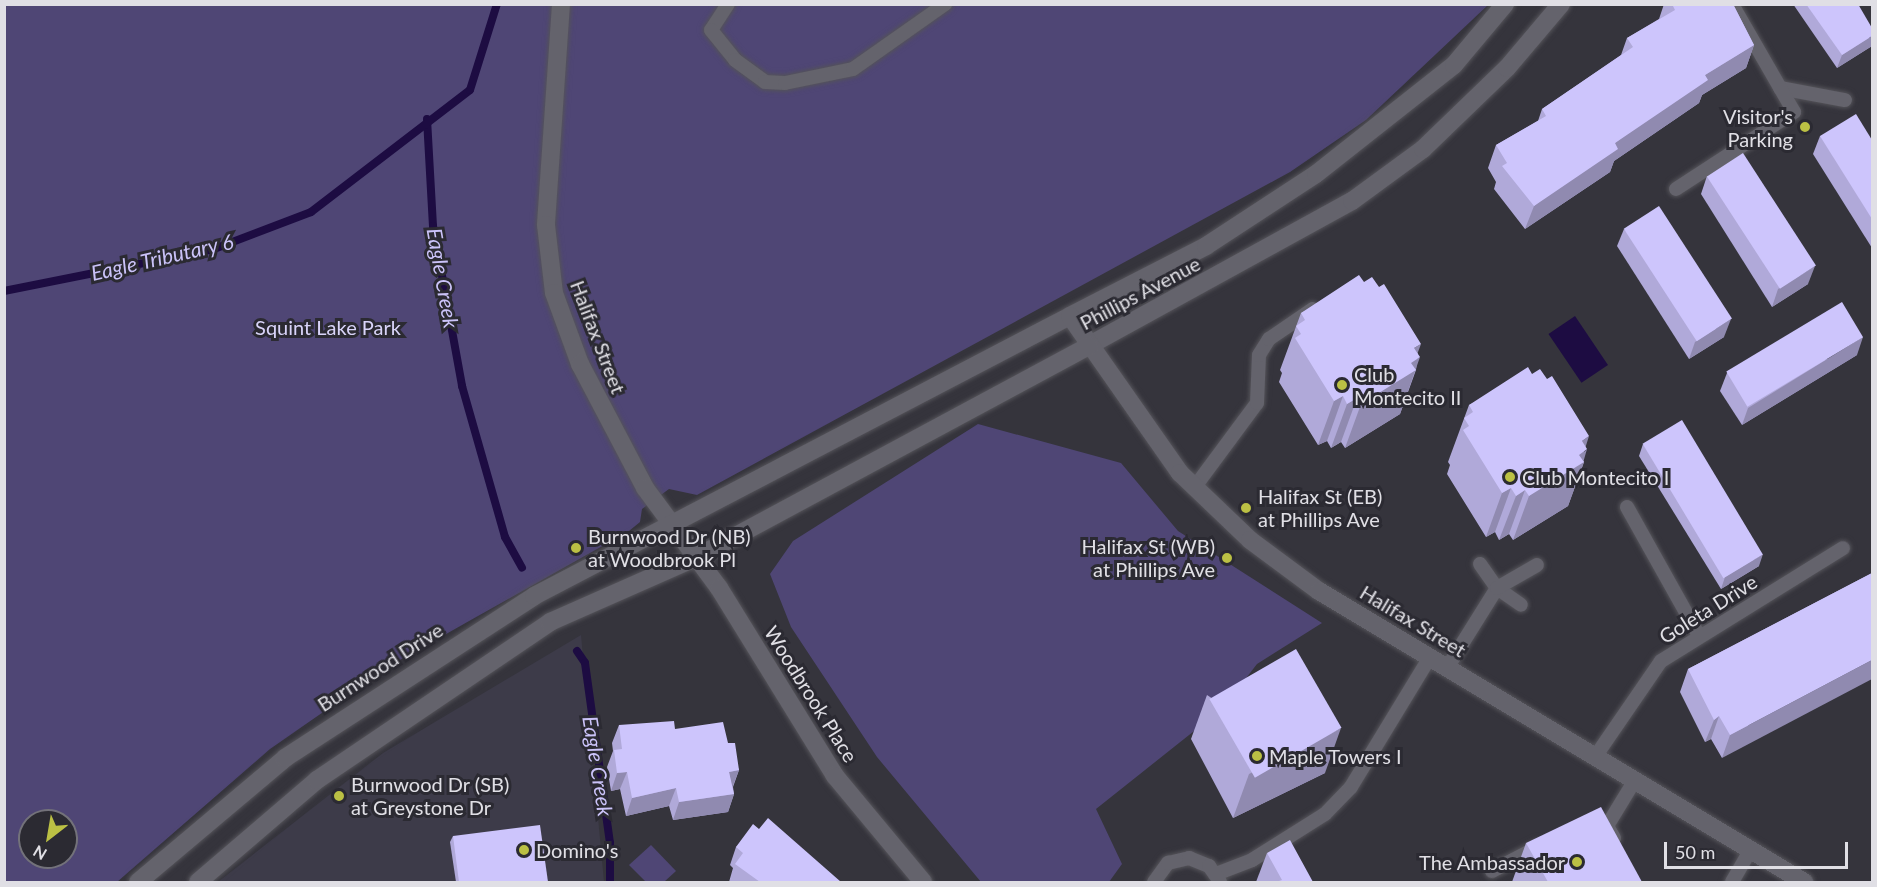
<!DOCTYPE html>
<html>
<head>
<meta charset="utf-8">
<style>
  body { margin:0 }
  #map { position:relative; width:1877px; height:887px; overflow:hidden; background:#35343c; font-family:Lato,sans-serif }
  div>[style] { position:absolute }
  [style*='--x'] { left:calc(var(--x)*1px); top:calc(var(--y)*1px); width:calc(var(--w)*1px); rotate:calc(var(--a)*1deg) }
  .built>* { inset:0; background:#3d3b49 }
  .green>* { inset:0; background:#4f4675 }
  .water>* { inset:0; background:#1d0c42; transform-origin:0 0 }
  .stream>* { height:8px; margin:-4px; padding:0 4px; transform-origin:4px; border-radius:4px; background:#1d0c42 }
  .roads { filter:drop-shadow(0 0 2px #545359) drop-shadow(0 0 2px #545359) }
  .lane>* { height:14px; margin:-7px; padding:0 7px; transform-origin:7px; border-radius:7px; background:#64636c }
  .street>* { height:18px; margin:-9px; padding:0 9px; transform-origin:9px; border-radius:9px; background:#64636c }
  .secondary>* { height:18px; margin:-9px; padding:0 9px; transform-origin:9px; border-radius:9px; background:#64636c }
  .wall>* { inset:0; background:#b0a9d9 }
  .shaded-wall>* { inset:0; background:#908ab0 }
  .building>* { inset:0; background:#cdc5fc; transform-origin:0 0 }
  .dots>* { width:16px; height:16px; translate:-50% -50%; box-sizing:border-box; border:3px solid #2b2a32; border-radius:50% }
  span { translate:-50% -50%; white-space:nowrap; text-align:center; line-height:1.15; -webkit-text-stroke:6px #2b2a32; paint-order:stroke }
  .poi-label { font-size:20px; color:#e0dfe5 }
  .right { translate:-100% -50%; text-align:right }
  .left { translate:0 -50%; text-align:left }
  .street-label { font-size:20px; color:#e0dfe5 }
  .park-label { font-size:20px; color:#d9d4f9 }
  .water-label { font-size:21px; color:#cbc3f9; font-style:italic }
  .frame { position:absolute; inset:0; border:6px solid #e0dfe5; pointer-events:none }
  .north { position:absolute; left:18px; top:809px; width:60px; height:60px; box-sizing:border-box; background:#2b2a32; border:2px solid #73727a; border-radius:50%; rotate:211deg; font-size:16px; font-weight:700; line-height:24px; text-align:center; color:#e0dfe5 }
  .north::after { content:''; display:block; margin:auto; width:21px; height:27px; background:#bbc044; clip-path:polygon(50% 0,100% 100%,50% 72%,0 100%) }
  .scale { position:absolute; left:1664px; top:842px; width:184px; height:27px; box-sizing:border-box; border:3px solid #e0dfe5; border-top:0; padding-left:8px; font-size:18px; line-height:21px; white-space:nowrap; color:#e0dfe5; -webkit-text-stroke:4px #2b2a32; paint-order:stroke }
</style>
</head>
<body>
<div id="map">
  <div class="built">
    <i style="clip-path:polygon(581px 635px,604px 882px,218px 882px,383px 753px)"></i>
  </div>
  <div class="green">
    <i style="clip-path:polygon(evenodd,5px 5px,1488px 5px,1366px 120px,1290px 172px,697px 495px,669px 489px,642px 509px,640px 522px,629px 531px,391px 665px,270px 749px,117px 882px,5px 882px,5px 5px,30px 821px,66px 821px,66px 857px,30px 857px,30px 821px)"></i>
    <i style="clip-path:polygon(978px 424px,1121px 463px,1178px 531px,1322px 623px,1257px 664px,1223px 708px,1096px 809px,1122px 864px,1109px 882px,981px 882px,877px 757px,791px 627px,770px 574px,793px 541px)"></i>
    <i style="clip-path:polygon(651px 845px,676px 871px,664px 882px,646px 882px,629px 865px)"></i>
  </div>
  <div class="water">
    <i style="left:1575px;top:316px;width:59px;height:32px;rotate:56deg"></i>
  </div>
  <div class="stream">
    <i style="--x:427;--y:119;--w:107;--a:86.8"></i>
    <i style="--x:433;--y:226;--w:163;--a:79.7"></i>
    <i style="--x:462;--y:386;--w:157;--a:74.1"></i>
    <i style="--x:505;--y:537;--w:35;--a:61"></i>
    <i style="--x:4;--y:291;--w:214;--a:-11.3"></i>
    <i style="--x:214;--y:249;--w:104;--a:-20.9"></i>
    <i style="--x:311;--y:212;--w:200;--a:-37.5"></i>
    <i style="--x:470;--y:90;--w:90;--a:-72.6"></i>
    <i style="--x:577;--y:651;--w:14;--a:56"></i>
    <i style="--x:585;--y:663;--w:182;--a:82.1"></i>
    <i style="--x:610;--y:843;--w:39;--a:90"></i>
  </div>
  <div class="roads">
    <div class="lane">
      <i style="--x:728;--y:4;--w:31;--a:123"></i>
      <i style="--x:711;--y:30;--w:38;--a:51"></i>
      <i style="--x:735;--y:60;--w:37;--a:36"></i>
      <i style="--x:765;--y:82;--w:20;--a:3"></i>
      <i style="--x:785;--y:83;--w:69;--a:-11.6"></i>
      <i style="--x:853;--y:69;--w:113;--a:-35.2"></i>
      <i style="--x:1780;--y:88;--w:66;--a:10.5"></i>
      <i style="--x:1676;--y:189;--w:141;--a:-33.1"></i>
      <i style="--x:1794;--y:112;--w:125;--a:-119.9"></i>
      <i style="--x:1194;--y:488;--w:106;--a:-53.5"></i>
      <i style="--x:1257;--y:403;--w:48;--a:-87.6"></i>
      <i style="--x:1259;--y:355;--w:19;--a:-58"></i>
      <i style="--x:1269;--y:339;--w:53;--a:-34.3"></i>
      <i style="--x:1627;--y:507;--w:148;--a:60.8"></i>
      <i style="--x:1480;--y:564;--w:29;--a:55"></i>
      <i style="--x:1497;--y:588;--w:29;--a:35"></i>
      <i style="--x:1447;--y:668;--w:94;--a:-58"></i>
      <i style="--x:1497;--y:588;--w:46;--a:-29.9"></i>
      <i style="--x:1595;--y:757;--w:116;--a:-55.5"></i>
      <i style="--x:1661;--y:661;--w:214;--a:-31.8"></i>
      <i style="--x:1614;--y:838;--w:14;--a:-120"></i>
      <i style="--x:1607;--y:826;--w:54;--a:-58.7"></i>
      <i style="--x:1492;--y:871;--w:52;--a:-27.6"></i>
      <i style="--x:1216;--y:874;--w:39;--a:-21"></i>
      <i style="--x:1252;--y:860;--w:86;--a:-32.2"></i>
      <i style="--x:1325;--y:814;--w:37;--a:-46"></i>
      <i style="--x:1351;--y:787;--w:152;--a:-58.7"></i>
      <i style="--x:1154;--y:882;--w:24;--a:-54"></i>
      <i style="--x:1168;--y:863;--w:22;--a:-13"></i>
      <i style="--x:1189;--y:858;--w:22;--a:22"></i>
      <i style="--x:1209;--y:866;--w:19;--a:55"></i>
      <i style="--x:1732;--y:882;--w:36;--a:-60"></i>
    </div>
    <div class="street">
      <i style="--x:561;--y:4;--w:222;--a:93.9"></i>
      <i style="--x:546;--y:225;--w:68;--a:83.3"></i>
      <i style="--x:554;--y:293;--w:76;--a:69.9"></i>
      <i style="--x:580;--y:364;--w:140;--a:62.3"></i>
      <i style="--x:645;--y:488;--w:124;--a:53.5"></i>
      <i style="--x:719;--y:588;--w:221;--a:58.3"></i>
      <i style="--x:835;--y:776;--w:138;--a:50.3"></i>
      <i style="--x:1070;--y:316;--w:153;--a:-27.2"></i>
      <i style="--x:1206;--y:246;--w:131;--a:-33.2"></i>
      <i style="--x:1316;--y:174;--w:176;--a:-38.3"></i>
      <i style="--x:1454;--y:65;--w:80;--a:-50.1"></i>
      <i style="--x:1088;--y:346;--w:301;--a:-28.8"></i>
      <i style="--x:1352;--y:201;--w:88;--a:-36.2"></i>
      <i style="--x:1423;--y:149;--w:117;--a:-44"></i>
      <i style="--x:1507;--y:68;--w:84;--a:-49.8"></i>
    </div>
    <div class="secondary">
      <i style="--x:138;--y:882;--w:192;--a:-40.1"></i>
      <i style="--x:285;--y:758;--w:297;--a:-33"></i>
      <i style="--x:534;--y:596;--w:605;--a:-27.58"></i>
      <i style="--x:1070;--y:316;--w:192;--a:55"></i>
      <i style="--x:1180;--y:473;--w:97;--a:43.7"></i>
      <i style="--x:1250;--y:540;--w:86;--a:36.5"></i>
      <i style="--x:1319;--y:591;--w:566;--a:30.96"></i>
      <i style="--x:198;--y:882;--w:157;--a:-40.6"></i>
      <i style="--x:317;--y:780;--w:282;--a:-34.1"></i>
      <i style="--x:550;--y:622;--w:158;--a:-23.8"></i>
      <i style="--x:695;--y:558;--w:447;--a:-28.3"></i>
    </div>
  </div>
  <div class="wall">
    <i style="clip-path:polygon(1664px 4px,1733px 4px,1754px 45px,1746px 68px,1702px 95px,1699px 103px,1614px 161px,1610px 172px,1525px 229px,1494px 189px,1496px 182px,1488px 168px,1496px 145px,1538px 121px,1542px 109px,1621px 55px,1627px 38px,1659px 19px)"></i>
    <i style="clip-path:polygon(1793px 4px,1858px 4px,1872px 46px,1837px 68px)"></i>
    <i style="clip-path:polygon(1820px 136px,1872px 140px,1872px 248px,1813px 154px)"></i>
    <i style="clip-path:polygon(1707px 176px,1808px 284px,1772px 307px,1701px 194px)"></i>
    <i style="clip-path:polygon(1624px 229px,1724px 337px,1689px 359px,1617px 246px)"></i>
    <i style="clip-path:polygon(1364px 282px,1379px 287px,1418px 354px,1416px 370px,1400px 414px,1345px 448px,1341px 442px,1331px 448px,1327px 441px,1318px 445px,1279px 382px,1282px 373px,1280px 370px,1301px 313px)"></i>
    <i style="clip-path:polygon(1857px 355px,1742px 425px,1720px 391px,1727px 373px)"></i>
    <i style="clip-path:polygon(1532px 374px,1584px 462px,1568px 506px,1513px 540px,1509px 534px,1499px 540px,1495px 532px,1486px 537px,1447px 474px,1450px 465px,1448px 462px,1469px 405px)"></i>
    <i style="clip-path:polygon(1643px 444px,1759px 566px,1721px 589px,1639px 456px)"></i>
    <i style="clip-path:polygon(1872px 573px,1722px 758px,1711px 739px,1705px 742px,1680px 692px,1688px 669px)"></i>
    <i style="clip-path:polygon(1207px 695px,1325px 773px,1233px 818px,1191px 739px)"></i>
    <i style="clip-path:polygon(619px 725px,675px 729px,728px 743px,739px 770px,733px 787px,734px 794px,728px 812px,673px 820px,669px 806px,626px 816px,620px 789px,611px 791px,607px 767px,613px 751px,612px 743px)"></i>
    <i style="clip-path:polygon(759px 829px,841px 882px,729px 882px,733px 868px,730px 865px,736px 847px)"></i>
    <i style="clip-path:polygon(453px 836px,548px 882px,456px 882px,450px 842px)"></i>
    <i style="clip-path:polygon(1526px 843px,1642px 882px,1512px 882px)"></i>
    <i style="clip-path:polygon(1267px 853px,1313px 882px,1256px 882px)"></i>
  </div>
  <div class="shaded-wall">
    <i style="clip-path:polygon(1872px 36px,1872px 46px,1837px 68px,1842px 55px)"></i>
    <i style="clip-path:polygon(1754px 45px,1746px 68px,1702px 95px,1699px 103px,1614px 161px,1610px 172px,1525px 229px,1534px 206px,1615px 143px,1705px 75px)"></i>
    <i style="clip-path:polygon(1815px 266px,1808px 284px,1772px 307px,1778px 289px)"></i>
    <i style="clip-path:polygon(1731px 319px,1724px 337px,1689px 359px,1695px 342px)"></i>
    <i style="clip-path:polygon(1863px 337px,1857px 355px,1742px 425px,1748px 408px)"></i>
    <i style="clip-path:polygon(1421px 344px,1415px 360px,1420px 357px,1400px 414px,1345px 448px,1361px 404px,1414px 348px)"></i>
    <i style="clip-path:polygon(1343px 396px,1327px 441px,1318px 445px,1334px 401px)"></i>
    <i style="clip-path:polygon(1357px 398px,1341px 442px,1331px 448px,1347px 404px)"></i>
    <i style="clip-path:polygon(1589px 436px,1584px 452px,1587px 449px,1583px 463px,1584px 462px,1568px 506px,1513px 540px,1529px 496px,1582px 441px)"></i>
    <i style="clip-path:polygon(1511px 488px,1495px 532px,1486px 537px,1502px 493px)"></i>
    <i style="clip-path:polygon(1525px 490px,1509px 534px,1499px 540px,1516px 496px)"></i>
    <i style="clip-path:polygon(1763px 554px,1759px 566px,1721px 589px,1725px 577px)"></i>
    <i style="clip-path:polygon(1872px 660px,1872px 679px,1722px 758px,1730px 735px)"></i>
    <i style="clip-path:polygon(1719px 716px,1711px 739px,1705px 742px,1714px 720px)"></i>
    <i style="clip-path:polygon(1341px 728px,1325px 773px,1233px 818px,1249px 774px)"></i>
    <i style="clip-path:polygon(739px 770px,732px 788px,729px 772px)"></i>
    <i style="clip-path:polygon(627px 772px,620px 789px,611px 791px,617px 773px)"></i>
    <i style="clip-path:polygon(676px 788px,669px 806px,626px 816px,632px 798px)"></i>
    <i style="clip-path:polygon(734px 794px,728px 812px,673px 820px,679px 802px)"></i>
  </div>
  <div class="building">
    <i style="clip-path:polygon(1672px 4px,1733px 4px,1754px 45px,1705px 75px,1708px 80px,1615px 143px,1618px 149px,1534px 206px,1502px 166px,1507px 163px,1496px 145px,1546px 116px,1542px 109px,1633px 47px,1627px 38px,1675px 10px)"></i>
    <i style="clip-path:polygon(1806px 4px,1858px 4px,1872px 28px,1872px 36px,1842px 55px)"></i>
    <i style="clip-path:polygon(1856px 114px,1872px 140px,1872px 219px,1820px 136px)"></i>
    <i style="left:1743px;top:153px;width:134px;height:43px;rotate:57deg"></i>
    <i style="left:1659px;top:206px;width:134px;height:42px;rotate:57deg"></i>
    <i style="clip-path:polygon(1359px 275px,1364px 282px,1372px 277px,1379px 287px,1384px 284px,1421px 344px,1414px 348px,1420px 357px,1411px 363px,1416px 370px,1361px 404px,1357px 398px,1347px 404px,1343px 396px,1334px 401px,1295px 338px,1301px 334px,1296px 326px,1305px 320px,1301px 313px)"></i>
    <i style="left:1842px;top:302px;width:41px;height:135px;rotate:59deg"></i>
    <i style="clip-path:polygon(1528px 367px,1532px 374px,1540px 369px,1547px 379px,1552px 376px,1589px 436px,1582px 441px,1587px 449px,1579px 455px,1584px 462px,1529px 496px,1525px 490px,1516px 496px,1511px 488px,1502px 493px,1463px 430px,1469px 426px,1464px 418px,1473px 412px,1469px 405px)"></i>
    <i style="left:1682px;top:420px;width:157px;height:46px;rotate:59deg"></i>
    <i style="clip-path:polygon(1872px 573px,1872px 660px,1730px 735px,1719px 716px,1714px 720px,1688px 669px)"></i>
    <i style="left:1296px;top:649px;width:91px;height:100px;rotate:60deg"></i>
    <i style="clip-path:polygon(674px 721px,675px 729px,723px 722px,728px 743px,735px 743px,739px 770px,729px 772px,734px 794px,679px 802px,676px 788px,632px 798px,627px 772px,617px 773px,614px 750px,622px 749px,619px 725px)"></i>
    <i style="clip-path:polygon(1601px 807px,1642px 882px,1548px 882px,1526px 843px)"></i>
    <i style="clip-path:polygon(768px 818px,841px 882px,760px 882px,735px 864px,743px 853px,736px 847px,753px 824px,759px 829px)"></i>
    <i style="clip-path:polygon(540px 825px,548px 882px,459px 882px,453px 836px)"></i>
    <i style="clip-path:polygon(1290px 840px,1313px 882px,1276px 882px,1282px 880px,1267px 853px)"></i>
  </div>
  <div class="dots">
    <i style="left:1805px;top:127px;background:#bbc044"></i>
    <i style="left:1342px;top:385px;background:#bbc044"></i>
    <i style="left:1510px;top:477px;background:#bbc044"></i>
    <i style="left:1246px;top:508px;background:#bbc044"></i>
    <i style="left:576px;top:548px;background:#bbc044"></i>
    <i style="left:1227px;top:558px;background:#bbc044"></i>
    <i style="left:1257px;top:756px;background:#bbc044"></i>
    <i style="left:339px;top:796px;background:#bbc044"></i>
    <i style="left:524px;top:850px;background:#bbc044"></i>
    <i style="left:1577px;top:862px;background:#bbc044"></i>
  </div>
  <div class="poi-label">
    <span class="right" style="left:1793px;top:128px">Visitor's<br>Parking</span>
    <span class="left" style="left:1354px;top:386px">Club<br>Montecito II</span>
    <span class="left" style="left:1522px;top:477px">Club Montecito I</span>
    <span class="left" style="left:1258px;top:508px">Halifax St (EB)<br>at Phillips Ave</span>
    <span class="left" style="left:588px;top:548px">Burnwood Dr (NB)<br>at Woodbrook Pl</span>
    <span class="right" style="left:1215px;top:558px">Halifax St (WB)<br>at Phillips Ave</span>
    <span class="left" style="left:1269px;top:756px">Maple Towers I</span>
    <span class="left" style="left:351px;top:796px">Burnwood Dr (SB)<br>at Greystone Dr</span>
    <span class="left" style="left:536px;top:850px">Domino's</span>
    <span class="right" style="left:1565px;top:862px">The Ambassador</span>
  </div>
  <div class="street-label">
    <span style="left:1140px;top:293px;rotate:-28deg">Phillips Avenue</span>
    <span style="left:598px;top:337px;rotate:69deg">Halifax Street</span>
    <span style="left:1708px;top:609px;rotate:-32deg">Goleta Drive</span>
    <span style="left:1413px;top:621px;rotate:31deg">Halifax Street</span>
    <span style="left:380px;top:667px;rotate:-33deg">Burnwood Drive</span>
    <span style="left:811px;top:694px;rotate:58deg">Woodbrook Place</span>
  </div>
  <div class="park-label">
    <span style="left:328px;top:327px">Squint Lake Park</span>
  </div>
  <div class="water-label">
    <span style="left:162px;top:257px;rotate:-13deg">Eagle Tributary 6</span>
    <span style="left:443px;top:278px;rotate:80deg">Eagle Creek</span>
    <span style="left:598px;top:766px;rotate:81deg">Eagle Creek</span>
  </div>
  <div class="frame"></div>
  <div class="north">N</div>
  <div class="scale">50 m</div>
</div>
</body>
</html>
